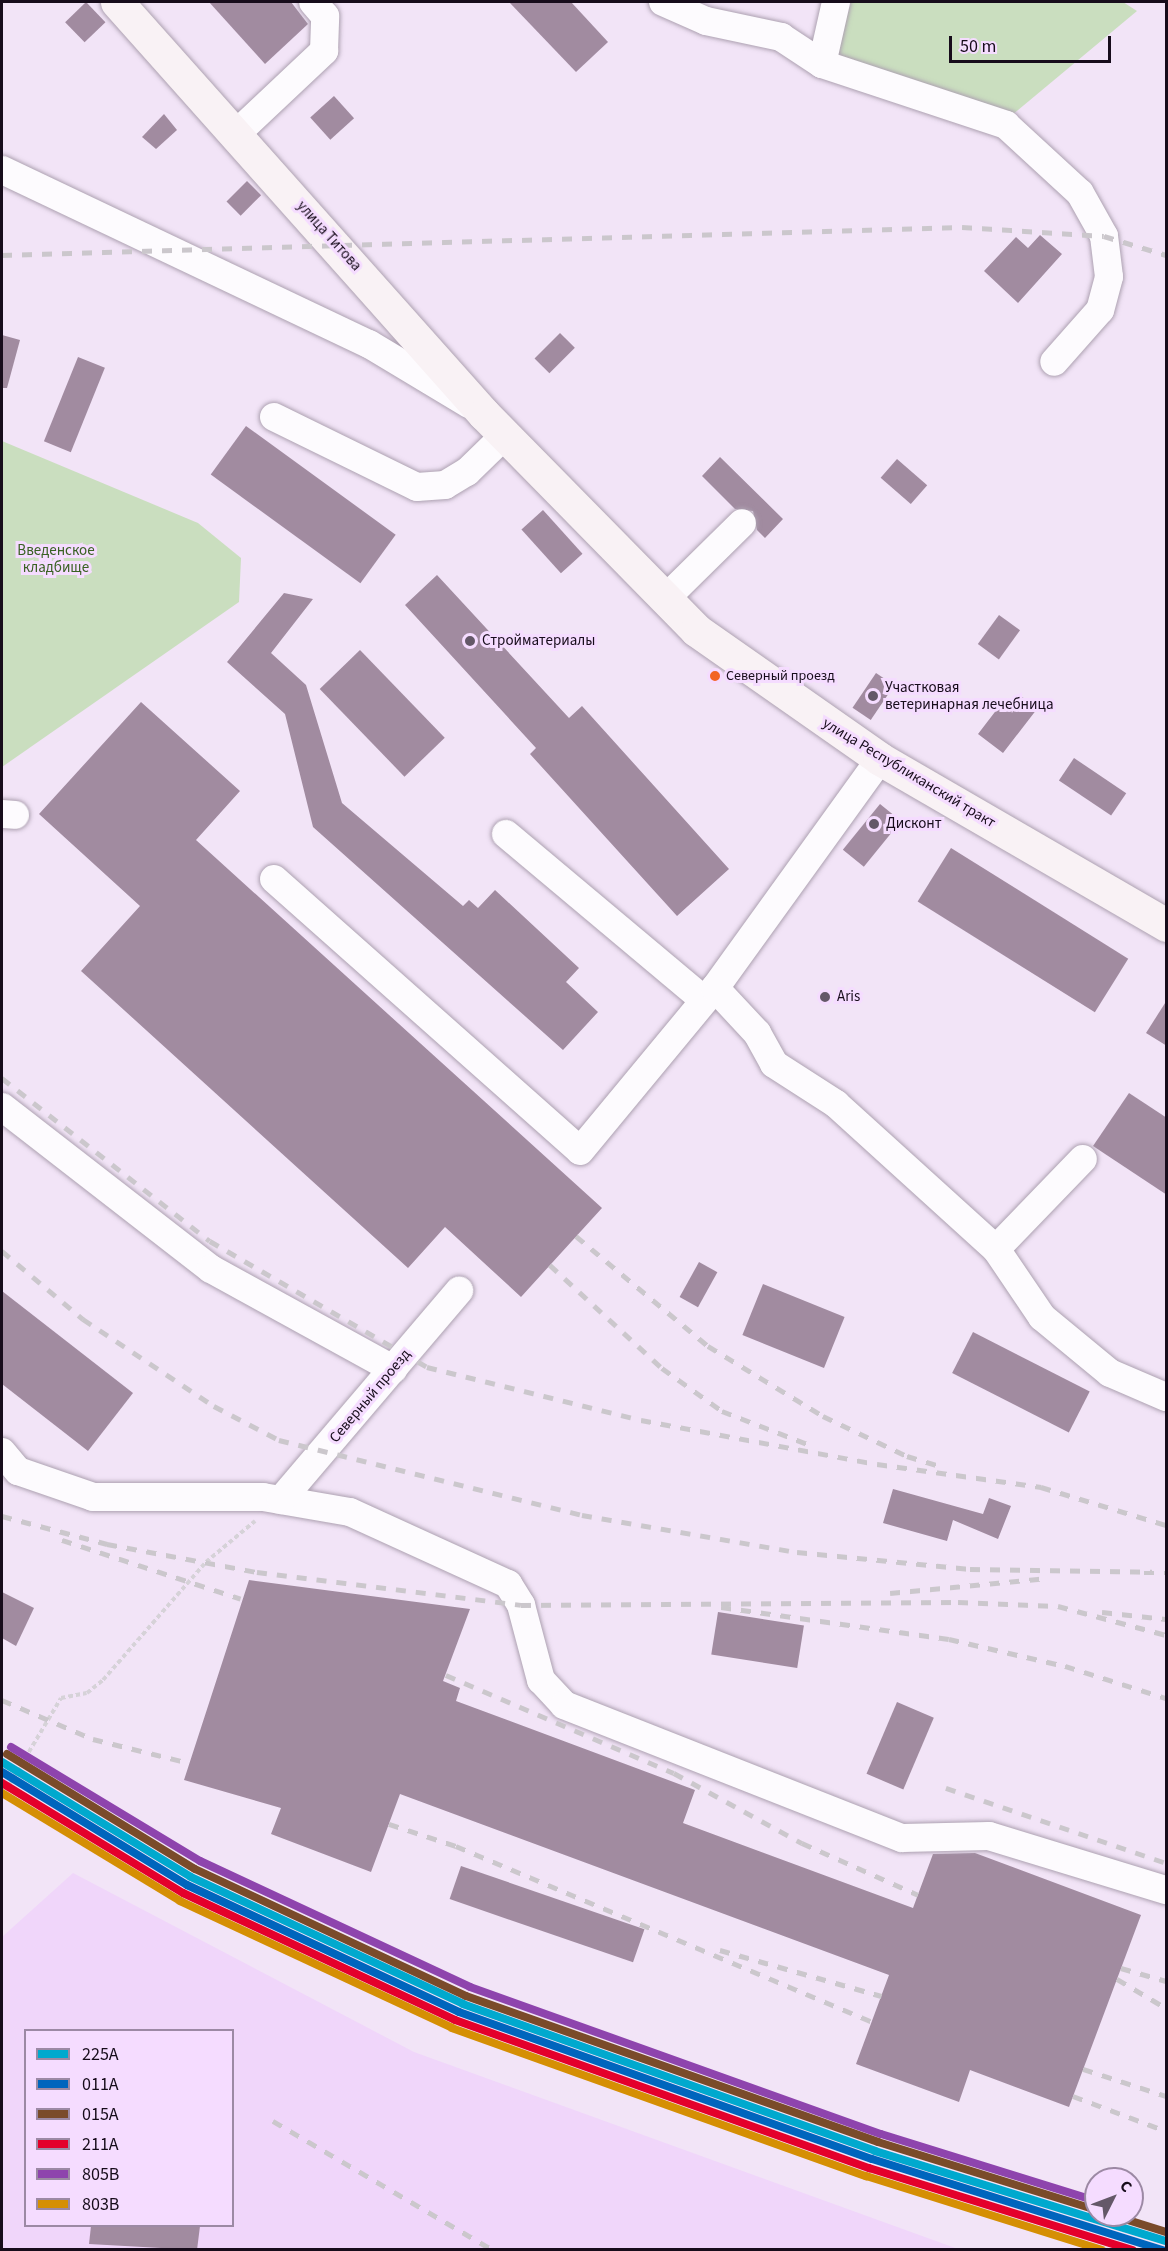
<!DOCTYPE html>
<html>
<head>
<meta charset="utf-8">
<style>
  body { margin:0 }
  #map { position:relative; width:1168px; height:2251px; overflow:hidden; background:#f2e4f7; font-family:"Source Sans 3",sans-serif }
  div>[style] { position:absolute }
  [style*='--x'] { left:calc(var(--x)*1px); top:calc(var(--y)*1px); width:calc(var(--w)*1px); rotate:calc(var(--a)*1deg) }
  .built>* { inset:0; background:#f0d6fa }
  .green>* { inset:0; background:#cadebf }
  .building>* { inset:0; background:#a18ba0; transform-origin:0 0 }
  .path>* { height:4px; margin-top:-2px; transform-origin:0; background:repeating-linear-gradient(90deg,#d6d2d8 0 4.5px,transparent 0 7.5px) }
  .roads { filter:drop-shadow(0 0 2px #ada1b1) drop-shadow(0 0 2px #ada1b1) }
  .minor>* { height:28px; margin:-14px; padding:0 14px; transform-origin:14px; border-radius:14px; background:#fdfbfe }
  .major>* { height:33px; margin:-16.5px; padding:0 16.5px; transform-origin:16.5px; border-radius:16.5px; background:#f9f2f5 }
  .rail>* { height:4.5px; margin-top:-2.25px; transform-origin:0; background:repeating-linear-gradient(90deg,#cbc7cc 0 10px,transparent 0 20px) }
  .rail-1>* { height:8px; margin:-4px; padding:0 4px; transform-origin:4px; border-radius:4px; background:#00a9ce }
  .rail-2>* { height:8px; margin:-4px; padding:0 4px; transform-origin:4px; border-radius:4px; background:#0065bd }
  .rail-3>* { height:8px; margin:-4px; padding:0 4px; transform-origin:4px; border-radius:4px; background:#7a4b2a }
  .rail-4>* { height:8px; margin:-4px; padding:0 4px; transform-origin:4px; border-radius:4px; background:#e4002b }
  .rail-5>* { height:8px; margin:-4px; padding:0 4px; transform-origin:4px; border-radius:4px; background:#8e44ad }
  .rail-6>* { height:8px; margin:-4px; padding:0 4px; transform-origin:4px; border-radius:4px; background:#d58f04 }
  .dots>* { width:16px; height:16px; translate:-50% -50%; box-sizing:border-box; border:3px solid #f5dcff; border-radius:50% }
  span { translate:-50% -50%; white-space:nowrap; text-align:center; line-height:1.15; -webkit-text-stroke:6px #f5dcff; paint-order:stroke }
  .bus-label { font-size:14px; color:#170c1b }
  .left { translate:0 -50%; text-align:left }
  .street-label { font-size:15px; color:#170c1b }
  .park-label { font-size:15px; color:#396123 }
  .poi-label { font-size:15px; color:#170c1b }
  .frame { position:absolute; inset:0; border:3px solid #170c1b; pointer-events:none }
  .legend { position:absolute; left:24px; top:2029px; width:210px; height:198px; box-sizing:border-box; background:#f5dcff; border:2px solid #9c89a4; margin:0; padding:8px 10px; list-style:none; font-size:18px; color:#170c1b }
  .legend li { display:flex; align-items:center; gap:12px; height:30px }
  .legend b { width:30px; border:2px solid #9c89a4 }
  .north { position:absolute; left:1084px; top:2167px; width:60px; height:60px; box-sizing:border-box; background:#f5dcff; border:2px solid #9c89a4; border-radius:50%; rotate:48deg; font-size:16px; font-weight:700; line-height:24px; text-align:center; color:#170c1b }
  .north::after { content:''; display:block; margin:auto; width:21px; height:27px; background:#645868; clip-path:polygon(50% 0,100% 100%,50% 72%,0 100%) }
  .scale { position:absolute; left:949px; top:36px; width:162px; height:27px; box-sizing:border-box; border:3px solid #170c1b; border-top:0; padding-left:8px; font-size:18px; line-height:21px; white-space:nowrap; color:#170c1b; -webkit-text-stroke:4px #f5dcff; paint-order:stroke }
</style>
</head>
<body>
<div id="map">
  <div class="built">
    <i style="clip-path:polygon(evenodd,73px 1873px,414px 2052px,958px 2249px,2px 2249px,2px 1937px,73px 1873px,26px 2030px,232px 2030px,232px 2226px,26px 2226px,26px 2030px)"></i>
  </div>
  <div class="green">
    <i style="clip-path:polygon(851px 2px,1123px 2px,1137px 11px,1012px 115px,835px 59px)"></i>
    <i style="clip-path:polygon(2px 441px,198px 523px,241px 558px,239px 602px,2px 767px)"></i>
  </div>
  <div class="building">
    <i style="left:86px;top:2px;width:28px;height:29px;rotate:46deg"></i>
    <i style="clip-path:polygon(209px 2px,291px 2px,308px 24px,265px 64px)"></i>
    <i style="clip-path:polygon(509px 2px,571px 2px,608px 42px,576px 72px)"></i>
    <i style="left:334px;top:96px;width:30px;height:32px;rotate:48deg"></i>
    <i style="clip-path:polygon(164px 114px,177px 130px,156px 149px,142px 137px)"></i>
    <i style="left:247px;top:181px;width:20px;height:29px;rotate:45deg"></i>
    <i style="clip-path:polygon(1040px 235px,1062px 254px,1018px 303px,984px 271px,1016px 237px,1028px 248px)"></i>
    <i style="left:560px;top:333px;width:21px;height:36px;rotate:45deg"></i>
    <i style="clip-path:polygon(2px 335px,20px 340px,7px 388px,2px 388px)"></i>
    <i style="left:78px;top:357px;width:29px;height:91px;rotate:22deg"></i>
    <i style="left:246px;top:426px;width:185px;height:60px;rotate:36deg"></i>
    <i style="clip-path:polygon(720px 457px,783px 519px,765px 538px,757px 530px,753px 511px,735px 509px,702px 476px)"></i>
    <i style="left:897px;top:459px;width:40px;height:25px;rotate:41deg"></i>
    <i style="left:543px;top:510px;width:59px;height:29px;rotate:48deg"></i>
    <i style="clip-path:polygon(437px 575px,569px 718px,582px 706px,729px 869px,677px 916px,530px 754px,536px 748px,405px 605px)"></i>
    <i style="clip-path:polygon(284px 593px,313px 599px,271px 653px,306px 685px,342px 803px,463px 906px,469px 900px,478px 908px,495px 890px,579px 968px,566px 982px,598px 1012px,563px 1050px,313px 827px,285px 714px,227px 662px)"></i>
    <i style="left:999px;top:615px;width:26px;height:36px;rotate:36deg"></i>
    <i style="left:360px;top:650px;width:122px;height:56px;rotate:46deg"></i>
    <i style="left:876px;top:673px;width:22px;height:42px;rotate:34deg"></i>
    <i style="clip-path:polygon(1021px 696px,1037px 709px,1003px 753px,978px 734px,1001px 704px,1010px 711px)"></i>
    <i style="clip-path:polygon(141px 702px,240px 791px,196px 840px,602px 1208px,521px 1297px,445px 1227px,408px 1268px,81px 971px,140px 906px,39px 814px)"></i>
    <i style="left:1074px;top:758px;width:63px;height:27px;rotate:34deg"></i>
    <i style="left:880px;top:804px;width:27px;height:59px;rotate:39deg"></i>
    <i style="left:951px;top:848px;width:209px;height:63px;rotate:32deg"></i>
    <i style="clip-path:polygon(1167px 1000px,1167px 1046px,1146px 1033px)"></i>
    <i style="clip-path:polygon(1129px 1093px,1167px 1118px,1167px 1195px,1093px 1146px)"></i>
    <i style="left:699px;top:1262px;width:21px;height:40px;rotate:29deg"></i>
    <i style="left:763px;top:1284px;width:88px;height:55px;rotate:22deg"></i>
    <i style="clip-path:polygon(2px 1291px,133px 1393px,88px 1451px,2px 1384px)"></i>
    <i style="left:973px;top:1332px;width:131px;height:46px;rotate:27deg"></i>
    <i style="clip-path:polygon(893px 1489px,983px 1514px,989px 1498px,1011px 1506px,998px 1539px,953px 1520px,947px 1541px,883px 1523px)"></i>
    <i style="clip-path:polygon(249px 1580px,470px 1609px,443px 1681px,460px 1688px,456px 1701px,695px 1790px,683px 1823px,913px 1908px,933px 1854px,975px 1853px,1141px 1915px,1069px 2107px,970px 2070px,959px 2102px,856px 2064px,889px 1975px,400px 1794px,371px 1872px,271px 1834px,281px 1808px,184px 1780px)"></i>
    <i style="clip-path:polygon(2px 1592px,34px 1608px,16px 1646px,2px 1638px)"></i>
    <i style="left:718px;top:1612px;width:87px;height:43px;rotate:9deg"></i>
    <i style="left:897px;top:1702px;width:40px;height:78px;rotate:23deg"></i>
    <i style="left:461px;top:1866px;width:194px;height:35px;rotate:19deg"></i>
    <i style="clip-path:polygon(91px 2226px,200px 2226px,197px 2250px,89px 2244px)"></i>
  </div>
  <div class="path">
    <i style="--x:2;--y:1797;--w:115;--a:-59.2"></i>
    <i style="--x:61;--y:1698;--w:26;--a:-11"></i>
    <i style="--x:87;--y:1693;--w:21;--a:-39"></i>
    <i style="--x:103;--y:1680;--w:157;--a:-48.9"></i>
    <i style="--x:206;--y:1562;--w:64;--a:-39.9"></i>
  </div>
  <div class="roads">
    <div class="minor">
      <i style="--x:663;--y:2;--w:47;--a:23.8"></i>
      <i style="--x:706;--y:21;--w:77;--a:12"></i>
      <i style="--x:781;--y:37;--w:49;--a:33.4"></i>
      <i style="--x:822;--y:64;--w:194;--a:18.3"></i>
      <i style="--x:1006;--y:125;--w:100;--a:42.6"></i>
      <i style="--x:1080;--y:193;--w:49;--a:60.8"></i>
      <i style="--x:1104;--y:236;--w:41;--a:83"></i>
      <i style="--x:1109;--y:277;--w:34;--a:105"></i>
      <i style="--x:1100;--y:310;--w:69;--a:131.5"></i>
      <i style="--x:822;--y:64;--w:64;--a:-77.3"></i>
      <i style="--x:237;--y:133;--w:120;--a:-43.3"></i>
      <i style="--x:324;--y:51;--w:35;--a:-88"></i>
      <i style="--x:325;--y:16;--w:18;--a:-131"></i>
      <i style="--x:2;--y:170;--w:406;--a:25.4"></i>
      <i style="--x:369;--y:344;--w:117;--a:31"></i>
      <i style="--x:274;--y:417;--w:159;--a:26.1"></i>
      <i style="--x:417;--y:487;--w:28;--a:-4"></i>
      <i style="--x:445;--y:485;--w:26;--a:-31"></i>
      <i style="--x:467;--y:472;--w:53;--a:-44.2"></i>
      <i style="--x:665;--y:599;--w:108;--a:-44.6"></i>
      <i style="--x:2;--y:814;--w:13;--a:4"></i>
      <i style="--x:506;--y:834;--w:258;--a:40"></i>
      <i style="--x:274;--y:879;--w:409;--a:41.6"></i>
      <i style="--x:580;--y:1151;--w:212;--a:-50.4"></i>
      <i style="--x:715;--y:988;--w:282;--a:-54.2"></i>
      <i style="--x:715;--y:988;--w:62;--a:47"></i>
      <i style="--x:757;--y:1033;--w:35;--a:61"></i>
      <i style="--x:774;--y:1064;--w:74;--a:32.8"></i>
      <i style="--x:836;--y:1104;--w:216;--a:42.2"></i>
      <i style="--x:996;--y:1249;--w:125;--a:-46"></i>
      <i style="--x:2;--y:1107;--w:264;--a:37.8"></i>
      <i style="--x:211;--y:1269;--w:208;--a:28.8"></i>
      <i style="--x:996;--y:1249;--w:82;--a:55.9"></i>
      <i style="--x:1042;--y:1317;--w:88;--a:39.5"></i>
      <i style="--x:1110;--y:1373;--w:61;--a:23.2"></i>
      <i style="--x:2;--y:1452;--w:25;--a:50"></i>
      <i style="--x:18;--y:1471;--w:79;--a:19.1"></i>
      <i style="--x:93;--y:1497;--w:170;--a:0"></i>
      <i style="--x:263;--y:1497;--w:88;--a:9.8"></i>
      <i style="--x:350;--y:1512;--w:174;--a:24.5"></i>
      <i style="--x:508;--y:1584;--w:25;--a:58"></i>
      <i style="--x:521;--y:1605;--w:78;--a:75.1"></i>
      <i style="--x:541;--y:1680;--w:34;--a:47"></i>
      <i style="--x:564;--y:1705;--w:363;--a:21.5"></i>
      <i style="--x:902;--y:1838;--w:87;--a:-1.3"></i>
      <i style="--x:989;--y:1836;--w:185;--a:17"></i>
      <i style="--x:281;--y:1500;--w:275;--a:-49.6"></i>
    </div>
    <div class="major">
      <i style="--x:117;--y:2;--w:552;--a:48.31"></i>
      <i style="--x:484;--y:414;--w:303;--a:45.5"></i>
      <i style="--x:696;--y:630;--w:225;--a:35"></i>
      <i style="--x:880;--y:759;--w:331;--a:30.1"></i>
    </div>
  </div>
  <div class="rail">
    <i style="--x:2;--y:255;--w:960;--a:-1.67"></i>
    <i style="--x:962;--y:227;--w:142;--a:3.6"></i>
    <i style="--x:1104;--y:236;--w:65;--a:17"></i>
    <i style="--x:2;--y:1078;--w:264;--a:38.1"></i>
    <i style="--x:210;--y:1241;--w:251;--a:30.1"></i>
    <i style="--x:427;--y:1367;--w:220;--a:13.9"></i>
    <i style="--x:641;--y:1420;--w:240;--a:10.6"></i>
    <i style="--x:877;--y:1464;--w:166;--a:8"></i>
    <i style="--x:1041;--y:1487;--w:131;--a:16.9"></i>
    <i style="--x:576;--y:1236;--w:172;--a:39.8"></i>
    <i style="--x:708;--y:1346;--w:135;--a:31.3"></i>
    <i style="--x:823;--y:1416;--w:93;--a:25.5"></i>
    <i style="--x:907;--y:1456;--w:39;--a:17"></i>
    <i style="--x:2;--y:1251;--w:106;--a:40"></i>
    <i style="--x:83;--y:1319;--w:157;--a:33.6"></i>
    <i style="--x:214;--y:1406;--w:73;--a:27.6"></i>
    <i style="--x:279;--y:1440;--w:312;--a:13.9"></i>
    <i style="--x:582;--y:1515;--w:218;--a:9.8"></i>
    <i style="--x:797;--y:1552;--w:174;--a:5.6"></i>
    <i style="--x:970;--y:1569;--w:182;--a:0.9"></i>
    <i style="--x:550;--y:1265;--w:152;--a:42.6"></i>
    <i style="--x:662;--y:1368;--w:74;--a:35.6"></i>
    <i style="--x:722;--y:1411;--w:94;--a:21.1"></i>
    <i style="--x:2;--y:1516;--w:109;--a:14.9"></i>
    <i style="--x:107;--y:1544;--w:153;--a:10.6"></i>
    <i style="--x:257;--y:1572;--w:266;--a:7.1"></i>
    <i style="--x:521;--y:1605;--w:437;--a:-0.4"></i>
    <i style="--x:958;--y:1602;--w:100;--a:2.3"></i>
    <i style="--x:1058;--y:1606;--w:112;--a:15"></i>
    <i style="--x:62;--y:1540;--w:188;--a:18.2"></i>
    <i style="--x:1144;--y:1573;--w:22;--a:0"></i>
    <i style="--x:890;--y:1593;--w:159;--a:-5.4"></i>
    <i style="--x:721;--y:1607;--w:230;--a:8"></i>
    <i style="--x:949;--y:1639;--w:119;--a:13.1"></i>
    <i style="--x:1065;--y:1666;--w:106;--a:17.6"></i>
    <i style="--x:1102;--y:1612;--w:64;--a:6.2"></i>
    <i style="--x:446;--y:1675;--w:248;--a:23.3"></i>
    <i style="--x:674;--y:1773;--w:146;--a:28.7"></i>
    <i style="--x:802;--y:1843;--w:127;--a:24.1"></i>
    <i style="--x:2;--y:1700;--w:99;--a:23.2"></i>
    <i style="--x:93;--y:1739;--w:99;--a:14"></i>
    <i style="--x:946;--y:1788;--w:232;--a:18.8"></i>
    <i style="--x:389;--y:1824;--w:71;--a:18.2"></i>
    <i style="--x:456;--y:1846;--w:453;--a:22.9"></i>
    <i style="--x:720;--y:1950;--w:168;--a:15.9"></i>
    <i style="--x:1121;--y:1968;--w:47;--a:16.1"></i>
    <i style="--x:1117;--y:1979;--w:57;--a:30.6"></i>
    <i style="--x:1083;--y:2069;--w:87;--a:18"></i>
    <i style="--x:1073;--y:2096;--w:99;--a:20.6"></i>
    <i style="--x:273;--y:2121;--w:255;--a:30.4"></i>
  </div>
  <div class="rail-1">
    <i style="--x:2;--y:1762;--w:221;--a:31.3"></i>
    <i style="--x:191;--y:1877;--w:300;--a:25"></i>
    <i style="--x:463;--y:2004;--w:437;--a:19.6"></i>
    <i style="--x:875;--y:2151;--w:305;--a:17.2"></i>
  </div>
  <div class="rail-2">
    <i style="--x:2;--y:1772;--w:217;--a:31.4"></i>
    <i style="--x:187;--y:1885;--w:300;--a:25"></i>
    <i style="--x:459;--y:2012;--w:438;--a:19.6"></i>
    <i style="--x:872;--y:2159;--w:305;--a:17.4"></i>
  </div>
  <div class="rail-3">
    <i style="--x:7;--y:1754;--w:220;--a:31.5"></i>
    <i style="--x:195;--y:1869;--w:299;--a:25.1"></i>
    <i style="--x:466;--y:1996;--w:437;--a:19.5"></i>
    <i style="--x:878;--y:2142;--w:228;--a:17.3"></i>
    <i style="--x:1112;--y:2215;--w:57;--a:17.5"></i>
  </div>
  <div class="rail-4">
    <i style="--x:2;--y:1783;--w:212;--a:31.3"></i>
    <i style="--x:183;--y:1893;--w:300;--a:25"></i>
    <i style="--x:455;--y:2020;--w:440;--a:19.7"></i>
    <i style="--x:869;--y:2168;--w:276;--a:17.3"></i>
  </div>
  <div class="rail-5">
    <i style="--x:11;--y:1747;--w:221;--a:31.1"></i>
    <i style="--x:200;--y:1861;--w:298;--a:25"></i>
    <i style="--x:470;--y:1987;--w:436;--a:19.7"></i>
    <i style="--x:881;--y:2134;--w:225;--a:17.3"></i>
  </div>
  <div class="rail-6">
    <i style="--x:2;--y:1793;--w:208;--a:31.2"></i>
    <i style="--x:180;--y:1901;--w:300;--a:25"></i>
    <i style="--x:452;--y:2028;--w:440;--a:19.7"></i>
    <i style="--x:866;--y:2176;--w:247;--a:17.4"></i>
  </div>
  <div class="dots">
    <i style="left:470px;top:641px;background:#645868"></i>
    <i style="left:715px;top:676px;background:#f26522"></i>
    <i style="left:873px;top:696px;background:#645868"></i>
    <i style="left:874px;top:824px;background:#645868"></i>
    <i style="left:825px;top:997px;background:#645868"></i>
  </div>
  <div class="bus-label">
    <span class="left" style="left:726px;top:676px">Северный проезд</span>
  </div>
  <div class="street-label">
    <span style="left:329px;top:236px;rotate:48deg">улица Титова</span>
    <span style="left:909px;top:773px;rotate:31deg">улица Республиканский тракт</span>
    <span style="left:370px;top:1396px;rotate:-50deg">Северный проезд</span>
  </div>
  <div class="park-label">
    <span style="left:56px;top:559px">Введенское<br>кладбище</span>
  </div>
  <div class="poi-label">
    <span class="left" style="left:482px;top:641px">Стройматериалы</span>
    <span class="left" style="left:885px;top:696px">Участковая<br>ветеринарная лечебница</span>
    <span class="left" style="left:886px;top:824px">Дисконт</span>
    <span class="left" style="left:837px;top:997px">Aris</span>
  </div>
  <div class="frame"></div>
  <ul class="legend">
  <li><b style="height:8px;background:#00a9ce"></b>225А</li>
  <li><b style="height:8px;background:#0065bd"></b>011А</li>
  <li><b style="height:8px;background:#7a4b2a"></b>015А</li>
  <li><b style="height:8px;background:#e4002b"></b>211А</li>
  <li><b style="height:8px;background:#8e44ad"></b>805В</li>
  <li><b style="height:8px;background:#d58f04"></b>803В</li>
  </ul>
  <div class="north">С</div>
  <div class="scale">50 m</div>
</div>
</body>
</html>
